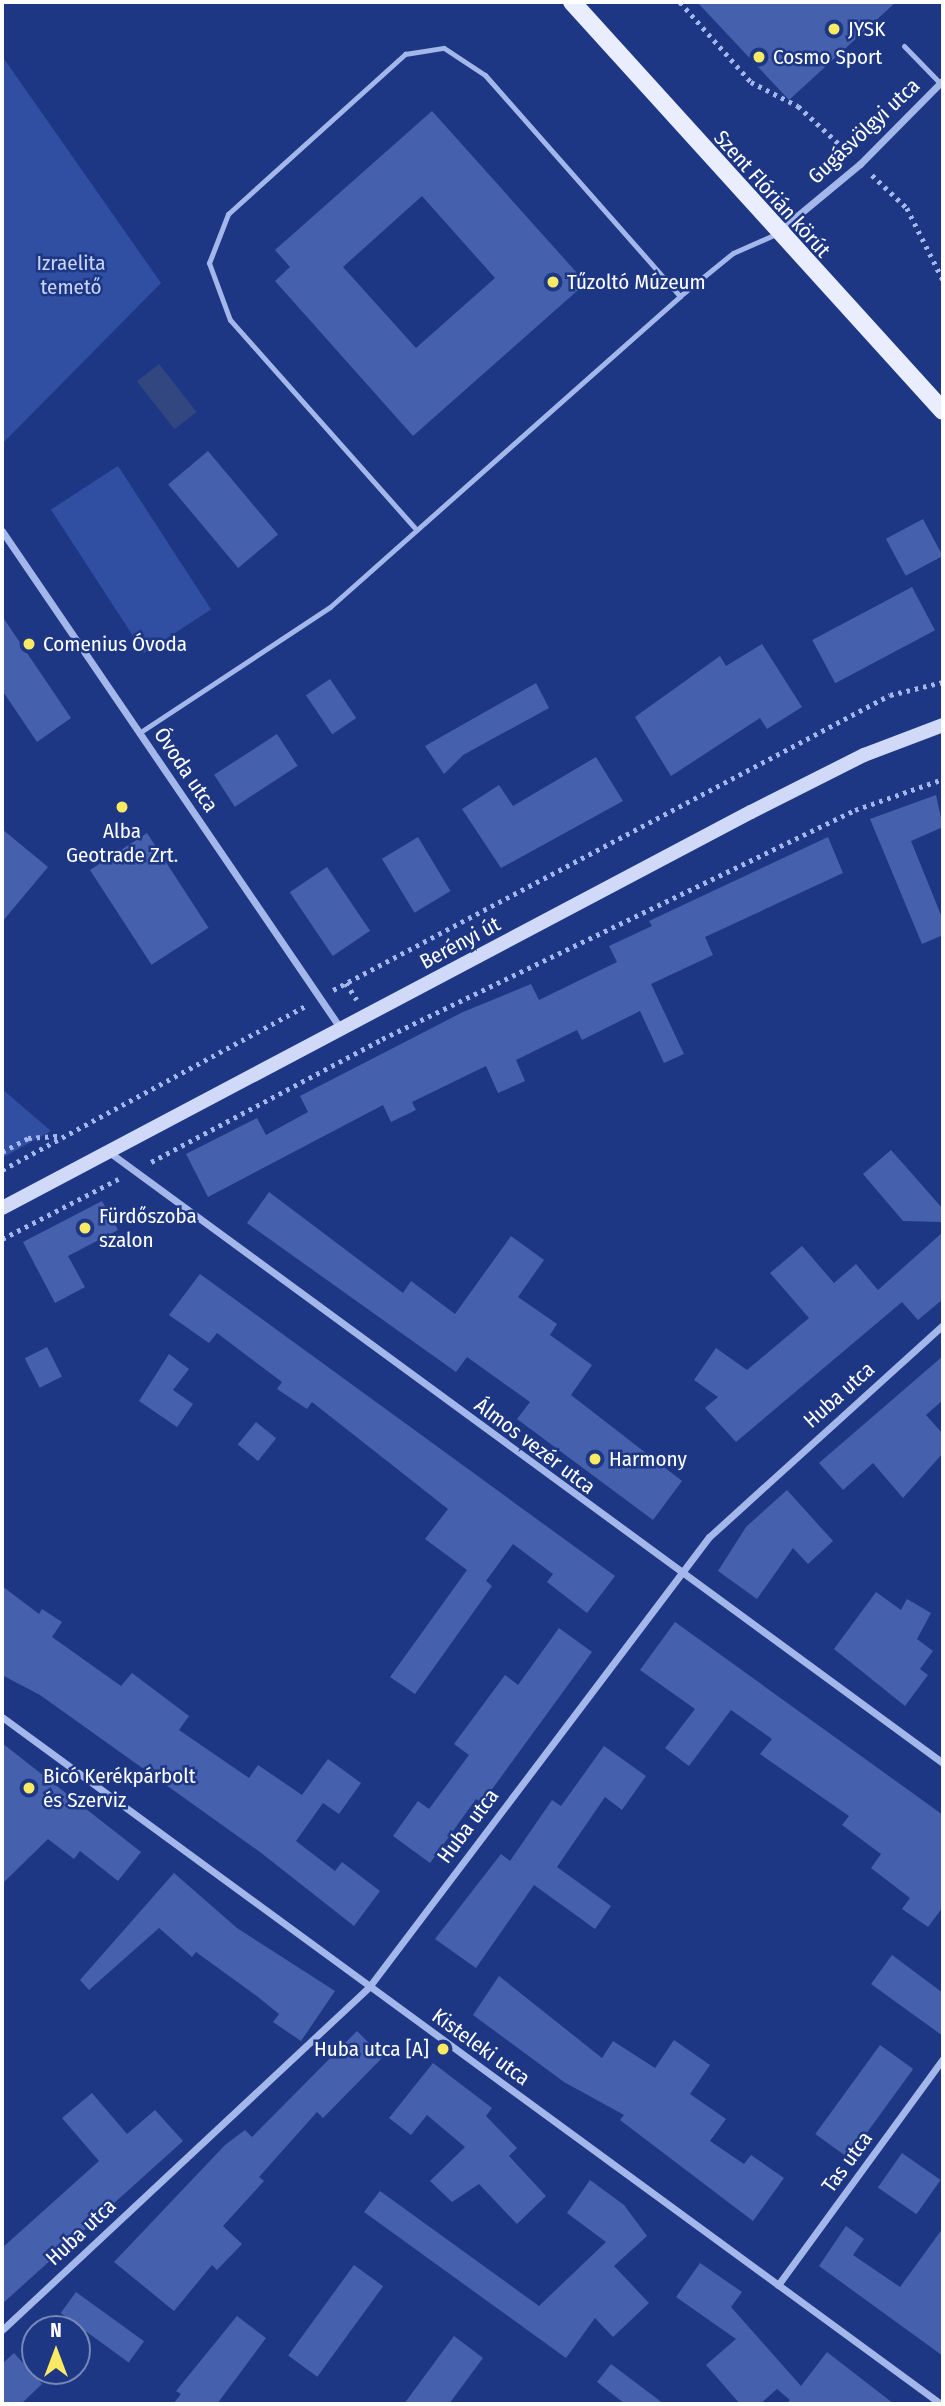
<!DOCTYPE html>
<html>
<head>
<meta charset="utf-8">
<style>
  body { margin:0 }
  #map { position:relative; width:945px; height:2406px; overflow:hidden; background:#1d3785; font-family:"Fira Sans Condensed",sans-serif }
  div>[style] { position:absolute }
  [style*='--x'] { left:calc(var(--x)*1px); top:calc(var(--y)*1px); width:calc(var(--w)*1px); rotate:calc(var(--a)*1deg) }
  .green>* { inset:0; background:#304fa3; transform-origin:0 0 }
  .water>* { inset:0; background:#324680; transform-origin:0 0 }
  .building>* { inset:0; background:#4561ae; transform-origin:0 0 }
  .path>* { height:4.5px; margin-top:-2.25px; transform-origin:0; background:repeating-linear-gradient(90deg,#a4b7eb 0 3.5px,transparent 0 8.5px) }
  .service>* { height:5px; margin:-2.5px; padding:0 2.5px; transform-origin:2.5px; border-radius:2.5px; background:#a4b7eb }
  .minor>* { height:7px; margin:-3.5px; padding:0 3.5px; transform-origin:3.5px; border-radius:3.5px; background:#a4b7eb }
  .secondary>* { height:14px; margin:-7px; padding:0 7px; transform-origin:7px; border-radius:7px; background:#d0daf8 }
  .primary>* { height:18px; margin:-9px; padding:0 9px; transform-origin:9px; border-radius:9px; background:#e9edfe }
  .dots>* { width:19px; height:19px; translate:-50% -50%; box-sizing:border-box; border:4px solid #1d3785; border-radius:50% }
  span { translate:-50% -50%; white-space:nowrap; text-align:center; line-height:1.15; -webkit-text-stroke:5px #1d3785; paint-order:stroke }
  .poi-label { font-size:21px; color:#fff }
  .left { translate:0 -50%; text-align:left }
  .right { translate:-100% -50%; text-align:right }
  .street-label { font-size:21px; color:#fff }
  .park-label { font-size:21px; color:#c9d6f8 }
  .frame { position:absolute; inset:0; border:4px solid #fff; pointer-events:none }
  .north { position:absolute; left:21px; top:2315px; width:70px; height:70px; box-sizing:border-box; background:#1d3785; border:2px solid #7787b6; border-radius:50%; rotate:0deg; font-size:19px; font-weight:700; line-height:28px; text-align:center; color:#fff }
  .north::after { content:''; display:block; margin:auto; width:24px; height:32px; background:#faea63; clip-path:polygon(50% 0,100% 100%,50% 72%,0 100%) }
</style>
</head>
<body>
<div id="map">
  <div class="green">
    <i style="clip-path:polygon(2px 56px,161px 283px,2px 444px)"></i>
    <i style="left:118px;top:466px;width:171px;height:80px;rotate:57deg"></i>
    <i style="clip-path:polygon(2px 1089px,51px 1131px,2px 1158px)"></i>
  </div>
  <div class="water">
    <i style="left:159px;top:364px;width:61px;height:28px;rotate:52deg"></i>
  </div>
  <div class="building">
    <i style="clip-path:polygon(697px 2px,896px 2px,789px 100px)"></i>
    <i style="clip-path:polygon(evenodd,432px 111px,586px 283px,413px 436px,275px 281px,290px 267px,275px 250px,432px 111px,422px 196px,495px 278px,416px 348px,343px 267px,422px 196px)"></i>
    <i style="left:208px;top:451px;width:109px;height:52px;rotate:50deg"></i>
    <i style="left:923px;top:519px;width:42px;height:42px;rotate:62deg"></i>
    <i style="left:912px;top:587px;width:49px;height:113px;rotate:62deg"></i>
    <i style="clip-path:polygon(2px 616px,71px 718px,37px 742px,2px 690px)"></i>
    <i style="clip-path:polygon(762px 644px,802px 707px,767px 729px,760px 718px,671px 776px,635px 717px,720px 656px,726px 666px)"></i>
    <i style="left:330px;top:679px;width:47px;height:29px;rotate:56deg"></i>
    <i style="clip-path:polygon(536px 683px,549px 708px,463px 755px,444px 774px,425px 746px)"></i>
    <i style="left:277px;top:734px;width:38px;height:75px;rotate:57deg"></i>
    <i style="clip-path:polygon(596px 757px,623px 801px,501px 868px,462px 809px,499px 785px,513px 806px)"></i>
    <i style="clip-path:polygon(936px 795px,943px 827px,911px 841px,943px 920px,943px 935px,922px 944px,870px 819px)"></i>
    <i style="clip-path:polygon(2px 829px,48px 867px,2px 922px)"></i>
    <i style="left:147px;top:833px;width:113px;height:68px;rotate:57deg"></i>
    <i style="left:418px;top:837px;width:63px;height:42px;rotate:59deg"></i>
    <i style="clip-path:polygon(828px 837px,843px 873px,705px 937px,713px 955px,651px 984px,684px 1054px,664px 1063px,640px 1011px,582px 1040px,577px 1030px,516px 1060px,525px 1081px,498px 1093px,486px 1066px,412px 1102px,416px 1110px,391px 1122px,383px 1105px,208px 1197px,186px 1154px,257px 1118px,266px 1135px,308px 1112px,300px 1096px,463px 1012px,531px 984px,539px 1000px,617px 962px,609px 946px,652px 926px,649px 921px)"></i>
    <i style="left:327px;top:867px;width:77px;height:45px;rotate:56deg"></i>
    <i style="clip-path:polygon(891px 1150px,943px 1209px,943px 1222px,903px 1221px,863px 1174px)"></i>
    <i style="clip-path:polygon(269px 1192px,403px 1293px,411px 1281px,455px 1314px,511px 1236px,544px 1260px,518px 1297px,557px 1324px,550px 1335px,592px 1365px,571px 1395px,682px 1481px,653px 1520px,517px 1419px,530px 1402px,467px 1357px,456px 1372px,247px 1223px)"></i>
    <i style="clip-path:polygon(102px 1201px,118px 1230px,68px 1256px,85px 1287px,55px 1303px,23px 1242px)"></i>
    <i style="clip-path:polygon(943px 1232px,943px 1299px,918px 1320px,902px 1302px,736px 1442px,705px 1408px,718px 1397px,694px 1380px,716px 1348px,747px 1370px,809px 1318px,770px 1273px,802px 1246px,834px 1283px,856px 1264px,878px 1290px)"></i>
    <i style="clip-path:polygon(200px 1274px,615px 1576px,587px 1613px,547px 1582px,553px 1574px,513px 1544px,486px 1581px,492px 1586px,415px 1694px,390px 1677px,467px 1570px,425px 1539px,448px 1509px,312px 1402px,307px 1409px,277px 1389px,282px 1382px,217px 1333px,209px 1343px,169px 1315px)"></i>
    <i style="left:47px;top:1347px;width:33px;height:25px;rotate:63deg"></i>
    <i style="clip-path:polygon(169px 1354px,189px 1369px,173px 1390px,193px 1404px,177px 1427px,139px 1401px)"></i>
    <i style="clip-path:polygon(943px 1356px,943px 1400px,926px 1415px,943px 1434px,943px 1453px,903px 1498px,873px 1463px,843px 1490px,819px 1463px)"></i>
    <i style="left:256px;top:1422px;width:26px;height:29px;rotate:39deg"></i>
    <i style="clip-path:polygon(787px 1490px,833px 1541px,808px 1564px,793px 1548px,757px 1599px,718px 1571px,746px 1527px)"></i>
    <i style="clip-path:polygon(2px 1586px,39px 1614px,42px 1609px,62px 1622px,52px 1637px,121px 1686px,132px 1673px,189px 1716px,179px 1730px,249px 1778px,258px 1765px,302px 1795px,328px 1759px,361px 1783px,339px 1814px,323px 1803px,296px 1841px,335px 1871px,342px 1862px,380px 1891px,354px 1926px,260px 1852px,40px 1695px,2px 1675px)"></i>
    <i style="clip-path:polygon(876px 1592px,901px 1610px,907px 1599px,931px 1613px,917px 1639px,933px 1651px,920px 1669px,928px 1675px,905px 1706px,834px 1649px)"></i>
    <i style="clip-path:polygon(675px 1622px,943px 1815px,943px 1907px,928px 1927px,902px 1909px,910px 1898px,871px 1868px,881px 1854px,842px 1825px,849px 1816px,760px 1754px,772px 1739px,731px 1710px,689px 1766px,665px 1748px,695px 1709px,640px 1670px)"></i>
    <i style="clip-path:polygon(559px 1628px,592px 1652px,482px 1803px,476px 1799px,430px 1863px,393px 1836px,418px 1801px,429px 1809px,469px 1755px,454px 1744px,505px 1675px,518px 1685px)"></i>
    <i style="clip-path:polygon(2px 1743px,141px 1852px,118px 1881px,80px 1851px,74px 1859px,48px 1839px,2px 1884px)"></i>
    <i style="clip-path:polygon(604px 1746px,646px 1776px,622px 1810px,605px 1797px,557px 1867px,611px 1906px,595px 1929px,534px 1885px,476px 1968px,435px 1939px,501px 1854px,510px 1861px,552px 1800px,561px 1806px)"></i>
    <i style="clip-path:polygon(174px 1873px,237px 1928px,335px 1991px,301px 2041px,273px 2022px,279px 2014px,258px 1997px,196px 1952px,192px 1957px,159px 1928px,89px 1990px,80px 1980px)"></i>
    <i style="clip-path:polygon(892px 1955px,943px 1993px,943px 2036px,871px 1984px)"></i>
    <i style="clip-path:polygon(499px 1976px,602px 2058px,613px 2041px,655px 2068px,674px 2040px,710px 2065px,690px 2094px,726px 2119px,710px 2141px,744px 2164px,751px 2155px,784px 2178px,753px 2221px,620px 2120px,624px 2115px,564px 2082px,473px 2015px)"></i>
    <i style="clip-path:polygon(357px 2031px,383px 2057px,323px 2118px,317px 2112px,259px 2177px,264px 2181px,223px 2226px,242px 2244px,217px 2270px,212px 2265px,174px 2311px,114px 2262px,225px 2145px,245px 2130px,252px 2137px)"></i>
    <i style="left:880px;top:2045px;width:41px;height:110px;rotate:36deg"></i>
    <i style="clip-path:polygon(433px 2063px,492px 2108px,486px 2116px,517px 2148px,509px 2156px,546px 2196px,517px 2224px,479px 2184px,452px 2202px,430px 2181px,465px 2147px,427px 2115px,411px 2135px,389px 2118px)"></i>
    <i style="clip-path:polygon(92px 2093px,127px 2134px,155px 2110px,183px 2141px,2px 2304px,2px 2248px,99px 2161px,62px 2118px)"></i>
    <i style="left:902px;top:2153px;width:47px;height:42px;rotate:35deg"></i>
    <i style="clip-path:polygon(590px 2180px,624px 2205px,647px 2236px,614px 2266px,649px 2303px,613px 2337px,595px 2318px,566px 2358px,364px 2212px,380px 2191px,539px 2306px,606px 2242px,567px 2213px)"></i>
    <i style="clip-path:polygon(846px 2226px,864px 2239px,853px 2255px,900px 2287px,943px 2228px,943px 2356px,819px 2266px)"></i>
    <i style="clip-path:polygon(700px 2263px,742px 2292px,731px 2307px,801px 2386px,827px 2352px,894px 2404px,786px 2404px,790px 2400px,777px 2389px,760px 2404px,740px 2404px,706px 2365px,736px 2339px,676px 2297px)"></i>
    <i style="left:354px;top:2265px;width:36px;height:112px;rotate:36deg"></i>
    <i style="left:76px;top:2292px;width:84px;height:26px;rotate:36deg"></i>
    <i style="clip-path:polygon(237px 2316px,266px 2338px,217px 2404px,173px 2404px,181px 2394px,176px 2391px)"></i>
    <i style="clip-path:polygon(454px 2336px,483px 2358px,449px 2404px,404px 2404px)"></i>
    <i style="clip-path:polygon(14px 2353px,42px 2384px,21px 2404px,2px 2404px,2px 2364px)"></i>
    <i style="clip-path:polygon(611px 2364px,664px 2404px,625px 2404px,597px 2382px)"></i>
  </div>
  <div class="path">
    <i style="--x:680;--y:2;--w:107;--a:48.4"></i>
    <i style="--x:751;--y:82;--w:53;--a:27.1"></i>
    <i style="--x:798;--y:106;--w:71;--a:42.7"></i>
    <i style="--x:872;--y:175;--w:48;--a:43.3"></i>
    <i style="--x:907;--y:208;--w:80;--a:63.4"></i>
    <i style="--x:346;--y:983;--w:20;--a:57"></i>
    <i style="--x:333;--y:990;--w:630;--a:-27.91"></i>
    <i style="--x:890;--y:695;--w:55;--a:-13.8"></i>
    <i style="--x:2;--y:1152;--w:30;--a:-28"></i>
    <i style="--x:28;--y:1138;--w:32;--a:-4"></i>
    <i style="--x:151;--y:1162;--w:262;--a:-28"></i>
    <i style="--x:382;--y:1039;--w:526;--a:-25.83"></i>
    <i style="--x:855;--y:810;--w:93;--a:-19.4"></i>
    <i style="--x:2;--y:1170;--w:347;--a:-28.4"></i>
    <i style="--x:2;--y:1239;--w:131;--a:-27.3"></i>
  </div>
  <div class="service">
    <i style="--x:904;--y:46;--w:52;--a:45.8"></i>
    <i style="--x:414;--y:527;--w:277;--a:-131.6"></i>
    <i style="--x:230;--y:320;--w:61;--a:-110.2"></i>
    <i style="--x:209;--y:263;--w:53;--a:-68.8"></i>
    <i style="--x:228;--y:214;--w:239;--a:-42.1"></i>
    <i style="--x:405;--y:54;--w:39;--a:-9"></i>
    <i style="--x:444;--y:48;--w:49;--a:33.4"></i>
    <i style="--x:485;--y:75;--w:295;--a:48.6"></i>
    <i style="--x:139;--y:733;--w:229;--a:-33.4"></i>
    <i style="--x:330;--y:607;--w:468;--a:-41.6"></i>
    <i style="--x:680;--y:296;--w:68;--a:-39.1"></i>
    <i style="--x:733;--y:253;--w:47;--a:-23.8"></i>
  </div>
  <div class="minor">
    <i style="--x:779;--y:231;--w:105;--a:-39.6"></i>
    <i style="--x:860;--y:164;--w:118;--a:-45.3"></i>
    <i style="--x:2;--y:531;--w:602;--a:55.76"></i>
    <i style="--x:109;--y:1152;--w:1034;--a:36.23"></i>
    <i style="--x:2;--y:1717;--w:1163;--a:36.19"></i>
    <i style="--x:778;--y:2285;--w:280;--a:-53.9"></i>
    <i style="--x:2;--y:2330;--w:502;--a:-43.06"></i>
    <i style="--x:369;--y:1987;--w:564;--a:-52.93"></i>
    <i style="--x:709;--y:1537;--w:316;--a:-42.2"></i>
  </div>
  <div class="secondary">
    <i style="--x:2;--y:1208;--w:847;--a:-27.87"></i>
    <i style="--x:751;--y:812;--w:127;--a:-26.8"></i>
    <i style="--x:864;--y:755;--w:85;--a:-20.8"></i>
  </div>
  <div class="primary">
    <i style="--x:572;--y:2;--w:552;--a:47.79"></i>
  </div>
  <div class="dots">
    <i style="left:834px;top:29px;background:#faea63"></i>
    <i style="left:759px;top:57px;background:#faea63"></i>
    <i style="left:553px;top:282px;background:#faea63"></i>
    <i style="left:29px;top:644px;background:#faea63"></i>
    <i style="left:122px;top:807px;background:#faea63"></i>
    <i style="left:85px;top:1228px;background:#faea63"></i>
    <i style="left:595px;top:1459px;background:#faea63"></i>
    <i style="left:29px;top:1788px;background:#faea63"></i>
    <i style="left:443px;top:2049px;background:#faea63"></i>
  </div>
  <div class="poi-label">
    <span class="left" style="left:848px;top:29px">JYSK</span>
    <span class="left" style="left:773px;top:57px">Cosmo Sport</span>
    <span class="left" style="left:567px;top:282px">Tűzoltó Múzeum</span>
    <span class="left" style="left:43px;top:644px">Comenius Óvoda</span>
    <span style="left:122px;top:843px">Alba<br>Geotrade Zrt.</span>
    <span class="left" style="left:99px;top:1228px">Fürdőszoba<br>szalon</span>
    <span class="left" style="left:609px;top:1459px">Harmony</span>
    <span class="left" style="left:43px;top:1788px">Bicó Kerékpárbolt<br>és Szerviz</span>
    <span class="right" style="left:429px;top:2049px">Huba utca [A]</span>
  </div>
  <div class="street-label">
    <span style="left:864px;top:131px;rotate:-43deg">Gugásvölgyi utca</span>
    <span style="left:772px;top:194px;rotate:48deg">Szent Flórián körút</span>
    <span style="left:186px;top:770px;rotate:56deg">Óvoda utca</span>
    <span style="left:460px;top:943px;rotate:-28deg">Berényi út</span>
    <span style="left:839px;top:1395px;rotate:-42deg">Huba utca</span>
    <span style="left:535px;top:1446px;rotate:37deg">Álmos vezér utca</span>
    <span style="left:468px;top:1826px;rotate:-53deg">Huba utca</span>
    <span style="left:481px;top:2047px;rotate:36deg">Kisteleki utca</span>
    <span style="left:847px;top:2162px;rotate:-54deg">Tas utca</span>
    <span style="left:81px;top:2232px;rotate:-43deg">Huba utca</span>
  </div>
  <div class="park-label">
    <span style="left:71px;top:275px">Izraelita<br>temető</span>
  </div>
  <div class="frame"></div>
  <div class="north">N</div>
</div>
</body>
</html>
